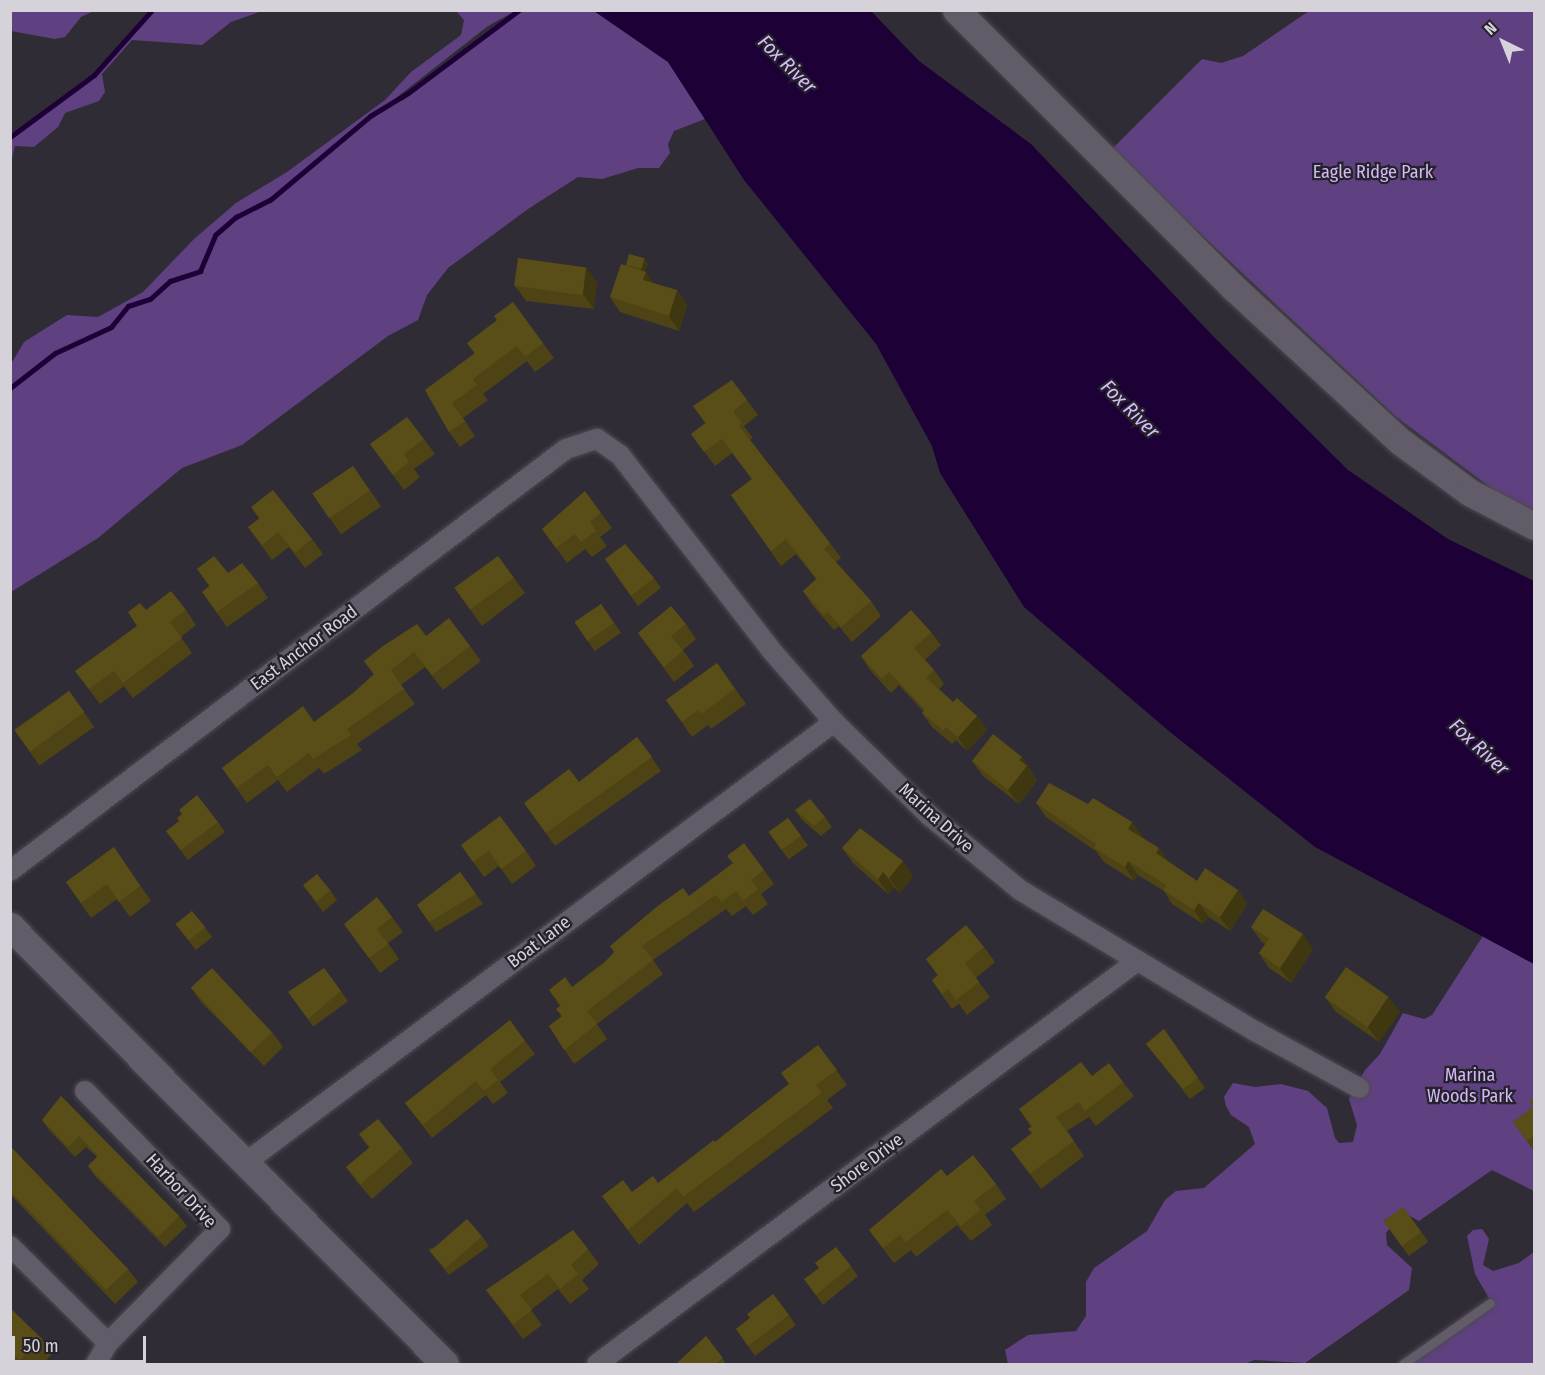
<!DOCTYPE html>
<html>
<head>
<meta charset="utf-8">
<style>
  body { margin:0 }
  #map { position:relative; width:1545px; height:1375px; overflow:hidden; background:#302c36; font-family:"Fira Sans Condensed",sans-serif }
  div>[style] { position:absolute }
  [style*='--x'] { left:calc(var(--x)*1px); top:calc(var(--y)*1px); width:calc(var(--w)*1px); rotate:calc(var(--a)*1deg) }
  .green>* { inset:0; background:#5f4181 }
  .water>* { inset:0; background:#1d0036 }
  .stream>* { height:5px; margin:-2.5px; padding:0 2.5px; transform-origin:2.5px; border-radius:2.5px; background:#1d0036 }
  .roads { filter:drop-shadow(0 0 2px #4d4952) drop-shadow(0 0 2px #4d4952) }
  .lane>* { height:9px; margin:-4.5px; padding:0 4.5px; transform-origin:4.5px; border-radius:4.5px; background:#615c67 }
  .street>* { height:20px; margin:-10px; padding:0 10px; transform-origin:10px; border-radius:10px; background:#615c67 }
  .secondary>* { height:27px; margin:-13.5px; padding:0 13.5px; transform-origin:13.5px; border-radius:13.5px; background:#615c67 }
  .wall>* { inset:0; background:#4d4314; transform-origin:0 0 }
  .shaded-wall>* { inset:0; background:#3e3710 }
  .building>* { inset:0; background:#594e17; transform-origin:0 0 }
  span { translate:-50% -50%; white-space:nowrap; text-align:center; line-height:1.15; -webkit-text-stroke:4.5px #26222c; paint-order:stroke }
  .park-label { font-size:18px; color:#d3b9f8 }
  .street-label { font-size:18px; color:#d5d3d9 }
  .water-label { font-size:20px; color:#d8bdfd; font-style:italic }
  .frame { position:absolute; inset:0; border:12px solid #d5d3d9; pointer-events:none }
  .north { position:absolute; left:1473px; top:12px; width:60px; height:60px; -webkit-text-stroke:4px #26222c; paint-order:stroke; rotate:317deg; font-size:16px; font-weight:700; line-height:24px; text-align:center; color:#d5d3d9 }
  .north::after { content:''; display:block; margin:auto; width:21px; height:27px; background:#d5d3d9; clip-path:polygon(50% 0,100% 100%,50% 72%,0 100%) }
  .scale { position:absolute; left:12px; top:1336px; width:134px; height:27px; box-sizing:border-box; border:3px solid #d5d3d9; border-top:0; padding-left:8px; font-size:18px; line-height:21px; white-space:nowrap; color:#d5d3d9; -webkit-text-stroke:4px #26222c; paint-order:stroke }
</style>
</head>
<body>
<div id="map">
  <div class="green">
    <i style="clip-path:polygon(11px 10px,94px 10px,94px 11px,81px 17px,65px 37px,55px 39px,11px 31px)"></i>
    <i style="clip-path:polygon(155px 11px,262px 11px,231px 22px,202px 45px,132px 40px,102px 74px,105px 92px,99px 101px,65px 113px,58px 127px,34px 147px,15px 146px,11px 162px,11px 140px,90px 81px)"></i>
    <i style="clip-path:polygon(456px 11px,515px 11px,488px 26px,392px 101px,402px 101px,522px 11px,594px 11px,668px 62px,705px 119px,674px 131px,668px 144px,670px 153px,659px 168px,638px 168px,602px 179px,578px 177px,528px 209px,448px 268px,427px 295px,418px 320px,388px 336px,242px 445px,182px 468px,98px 538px,11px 592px,11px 390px,38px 368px,36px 366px,11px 386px,11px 364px,24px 342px,67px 315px,98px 317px,143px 292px,194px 239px,236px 203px,287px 172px,385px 100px,411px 72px,461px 35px,464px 20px)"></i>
    <i style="clip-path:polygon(1309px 11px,1534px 11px,1534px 511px,1502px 496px,1395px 416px,1111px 150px,1202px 59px,1221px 63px,1243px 56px)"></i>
    <i style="clip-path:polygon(1483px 936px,1534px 964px,1534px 1191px,1492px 1170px,1419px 1221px,1406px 1214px,1395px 1222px,1386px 1233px,1387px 1245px,1412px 1268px,1409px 1290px,1305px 1363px,1254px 1360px,1245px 1364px,1008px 1364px,1005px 1350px,1028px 1335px,1076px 1331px,1086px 1316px,1086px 1282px,1094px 1268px,1147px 1231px,1165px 1200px,1176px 1191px,1204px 1188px,1255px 1144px,1249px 1127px,1231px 1115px,1226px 1106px,1224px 1097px,1233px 1083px,1255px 1087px,1281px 1084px,1308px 1091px,1327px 1108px,1335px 1138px,1339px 1143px,1353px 1142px,1357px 1125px,1349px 1099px,1365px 1070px,1380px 1054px,1403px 1013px,1424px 1019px,1432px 1015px)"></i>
    <i style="clip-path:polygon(1482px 1229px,1489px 1239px,1483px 1265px,1493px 1271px,1519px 1263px,1534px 1252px,1534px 1364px,1408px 1364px,1494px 1307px,1475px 1274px,1467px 1236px,1473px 1230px)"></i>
  </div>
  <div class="water">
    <i style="clip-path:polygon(594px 11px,871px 11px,919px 61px,1031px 144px,1213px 336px,1348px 470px,1448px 539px,1534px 581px,1534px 964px,1315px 847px,1170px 732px,1024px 607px,940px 473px,932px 446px,876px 344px,744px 180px,668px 62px)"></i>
  </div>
  <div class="stream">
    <i style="--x:10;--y:137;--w:104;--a:-36.4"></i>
    <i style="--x:94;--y:75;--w:87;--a:-48.3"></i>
    <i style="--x:10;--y:388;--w:57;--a:-37.9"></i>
    <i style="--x:55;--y:353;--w:62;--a:-24.9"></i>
    <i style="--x:111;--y:327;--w:27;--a:-51"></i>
    <i style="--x:128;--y:306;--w:23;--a:-18"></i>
    <i style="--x:150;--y:299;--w:27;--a:-42"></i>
    <i style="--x:170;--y:281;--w:32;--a:-18"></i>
    <i style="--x:200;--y:271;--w:39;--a:-67"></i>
    <i style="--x:215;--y:235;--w:28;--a:-41"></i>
    <i style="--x:236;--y:217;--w:38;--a:-27"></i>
    <i style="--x:270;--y:200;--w:131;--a:-40"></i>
    <i style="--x:370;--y:116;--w:44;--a:-31.2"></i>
    <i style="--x:408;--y:93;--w:139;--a:-36.8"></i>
  </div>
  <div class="roads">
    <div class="lane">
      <i style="--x:1403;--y:1364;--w:106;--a:-35"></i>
    </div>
    <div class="street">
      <i style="--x:10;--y:871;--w:698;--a:-37.2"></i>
      <i style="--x:566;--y:449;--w:33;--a:-18"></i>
      <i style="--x:597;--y:439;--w:28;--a:35"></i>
      <i style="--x:620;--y:455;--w:247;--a:52.2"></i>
      <i style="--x:771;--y:650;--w:96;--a:48.8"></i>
      <i style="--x:834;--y:722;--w:134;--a:44.4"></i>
      <i style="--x:930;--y:816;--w:117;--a:39.4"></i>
      <i style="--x:1020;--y:890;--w:274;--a:31"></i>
      <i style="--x:1255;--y:1031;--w:119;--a:28.7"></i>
      <i style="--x:85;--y:1091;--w:193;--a:45.6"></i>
      <i style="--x:220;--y:1229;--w:160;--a:134.5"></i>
      <i style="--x:245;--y:1163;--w:736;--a:-36.82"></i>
      <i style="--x:10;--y:1246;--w:138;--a:44.7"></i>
      <i style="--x:108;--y:1343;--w:24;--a:120"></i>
      <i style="--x:597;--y:1364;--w:674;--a:-36.73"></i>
    </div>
    <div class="secondary">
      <i style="--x:956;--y:10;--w:393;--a:45"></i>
      <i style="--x:1234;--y:288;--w:227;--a:42.7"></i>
      <i style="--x:1401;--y:442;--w:84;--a:36.3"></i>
      <i style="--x:1469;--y:492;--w:73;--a:27.6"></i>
      <i style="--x:10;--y:926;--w:617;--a:45.2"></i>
    </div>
  </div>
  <div class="wall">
    <i style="clip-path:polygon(648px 263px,645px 271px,654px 284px,677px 290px,687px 305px,679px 331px,620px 312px,610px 297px,626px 265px)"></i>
    <i style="clip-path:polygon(597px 282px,594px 309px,526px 301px,515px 286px)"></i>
    <i style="clip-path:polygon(467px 343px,543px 343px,554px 358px,535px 372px,527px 361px,483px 394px,488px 400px,463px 418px,475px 436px,460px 447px,449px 432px,425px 390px,475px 354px)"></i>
    <i style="clip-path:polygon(747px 400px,758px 415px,744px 426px,753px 438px,750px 440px,830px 543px,841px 558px,836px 562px,871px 601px,881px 616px,852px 642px,839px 626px,834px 630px,813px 606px,803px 591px,816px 579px,796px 554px,781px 566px,731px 495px,752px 479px,732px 453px,715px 466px,691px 434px,705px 423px,693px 406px)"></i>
    <i style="clip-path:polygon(424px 439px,435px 454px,414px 469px,420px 477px,404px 490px,370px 444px)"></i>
    <i style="left:353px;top:466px;width:49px;height:49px;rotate:55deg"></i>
    <i style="clip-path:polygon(251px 507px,312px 539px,323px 554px,305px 568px,289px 547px,272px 560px,248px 527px,259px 519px)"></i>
    <i style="clip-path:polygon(601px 513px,612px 528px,600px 537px,607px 546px,592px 557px,585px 549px,567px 563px,542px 529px)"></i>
    <i style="clip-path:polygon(605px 559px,654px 578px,661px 588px,638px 606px)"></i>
    <i style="clip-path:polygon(197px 569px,228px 573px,258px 583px,268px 598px,227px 627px,202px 592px,209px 586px)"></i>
    <i style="clip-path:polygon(514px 578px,525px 593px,482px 626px,456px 590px)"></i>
    <i style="left:601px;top:604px;width:35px;height:32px;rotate:55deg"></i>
    <i style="clip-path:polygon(146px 610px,186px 610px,196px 625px,181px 637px,192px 653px,133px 698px,124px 686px,100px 704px,75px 671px,137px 626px)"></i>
    <i style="clip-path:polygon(686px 624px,696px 639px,683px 650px,694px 666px,674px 682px,638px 633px)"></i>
    <i style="clip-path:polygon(931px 632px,941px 645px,925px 660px,934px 670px,944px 684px,939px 689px,953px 702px,977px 716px,987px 730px,967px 751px,956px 740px,952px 744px,932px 727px,922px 713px,924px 712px,899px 685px,891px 693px,870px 670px,861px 656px)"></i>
    <i style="clip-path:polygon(426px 636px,470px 646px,481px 661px,443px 690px,425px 667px,401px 685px,415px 704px,357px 744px,362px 750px,324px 774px,319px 768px,287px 792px,278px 780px,247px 803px,222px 768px,314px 722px,352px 694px,374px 675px,364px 661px)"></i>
    <i style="clip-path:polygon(717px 663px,746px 704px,711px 729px,708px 725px,692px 737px,666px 700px)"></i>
    <i style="left:69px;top:691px;width:44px;height:67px;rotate:55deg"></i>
    <i style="clip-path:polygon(637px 737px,661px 771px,555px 846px,524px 803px,579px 782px)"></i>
    <i style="clip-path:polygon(1022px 757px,1032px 772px,1032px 773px,1037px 781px,1019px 804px,983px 776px,972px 761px)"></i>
    <i style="clip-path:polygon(1036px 803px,1088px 804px,1132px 822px,1142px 836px,1142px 837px,1169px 862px,1197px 881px,1238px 890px,1247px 904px,1230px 931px,1209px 917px,1203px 924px,1172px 904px,1164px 891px,1138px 875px,1134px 881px,1104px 862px,1096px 851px,1046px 817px)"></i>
    <i style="clip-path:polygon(795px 810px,825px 817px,832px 827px,821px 836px,802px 820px)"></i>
    <i style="left:788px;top:818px;width:34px;height:24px;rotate:54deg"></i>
    <i style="clip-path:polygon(218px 822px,225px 832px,188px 860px,166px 831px)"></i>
    <i style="clip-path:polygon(461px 845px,526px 851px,536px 866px,512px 884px,499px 866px,484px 877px)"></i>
    <i style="clip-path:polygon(114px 847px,151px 901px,130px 917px,117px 899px,91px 918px,66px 882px)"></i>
    <i style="clip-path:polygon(842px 848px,913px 876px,900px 893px,894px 887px,888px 894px,853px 863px)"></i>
    <i style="clip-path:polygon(764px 870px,774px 884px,761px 894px,768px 904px,753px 915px,746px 906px,732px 916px,726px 909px,653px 960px,663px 974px,597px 1024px,607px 1039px,574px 1064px,549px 1026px,561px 1017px,560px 1006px,549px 990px,572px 987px,689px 896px)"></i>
    <i style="clip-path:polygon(460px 872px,483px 904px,436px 932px,417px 905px)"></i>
    <i style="clip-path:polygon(303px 885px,330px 890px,337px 900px,323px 912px)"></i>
    <i style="left:192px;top:911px;width:33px;height:21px;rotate:52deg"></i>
    <i style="clip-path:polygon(392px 917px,403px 932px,388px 943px,399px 959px,380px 973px,344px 924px)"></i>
    <i style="clip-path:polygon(1251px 927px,1313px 949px,1291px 983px,1269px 968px,1259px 953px,1265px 944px,1261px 941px)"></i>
    <i style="clip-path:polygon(984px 947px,995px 962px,976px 978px,990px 997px,967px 1015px,959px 1004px,952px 1009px,942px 995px,932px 980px,938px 976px,926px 959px)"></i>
    <i style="left:324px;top:968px;width:41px;height:43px;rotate:54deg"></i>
    <i style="clip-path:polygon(191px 988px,272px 1032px,283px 1047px,264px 1066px,202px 1003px)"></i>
    <i style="clip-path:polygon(1325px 997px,1400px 1012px,1379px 1042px,1336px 1012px)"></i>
    <i style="clip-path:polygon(1164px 1029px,1205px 1088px,1190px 1099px,1146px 1044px)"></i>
    <i style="clip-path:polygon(525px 1041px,535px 1054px,500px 1082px,508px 1093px,493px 1104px,486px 1095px,432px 1138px,405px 1103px)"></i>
    <i style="clip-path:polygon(818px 1045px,847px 1085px,827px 1100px,833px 1108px,694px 1212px,687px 1203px,639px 1245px,602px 1196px,632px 1192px,658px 1183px,715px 1142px,789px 1084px)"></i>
    <i style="clip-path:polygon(1092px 1076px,1123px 1082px,1134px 1096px,1096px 1126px,1089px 1117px,1067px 1131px,1084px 1156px,1041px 1189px,1011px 1149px,1032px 1134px,1031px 1127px,1019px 1109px)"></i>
    <i style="clip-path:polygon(61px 1096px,179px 1216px,187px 1226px,165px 1247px,95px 1176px,88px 1166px,97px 1157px,86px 1147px,75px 1157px,49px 1130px,42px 1120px)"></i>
    <i style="clip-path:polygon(1534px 1098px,1534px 1151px,1513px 1122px,1533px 1107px)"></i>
    <i style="clip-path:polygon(359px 1134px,402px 1148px,413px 1163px,372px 1199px,357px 1182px,346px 1167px,369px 1148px)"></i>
    <i style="clip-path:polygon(10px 1146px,128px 1269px,138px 1282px,115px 1304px,10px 1194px)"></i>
    <i style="clip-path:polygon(947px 1176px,996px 1184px,1006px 1199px,985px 1215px,992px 1225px,971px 1241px,957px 1225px,916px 1257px,911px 1250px,894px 1263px,869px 1230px)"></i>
    <i style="left:1403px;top:1207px;width:43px;height:24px;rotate:54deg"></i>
    <i style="clip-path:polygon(482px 1236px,489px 1246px,449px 1275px,428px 1249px)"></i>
    <i style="clip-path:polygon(588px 1249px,599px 1264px,582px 1280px,589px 1289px,570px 1304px,558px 1289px,531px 1310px,542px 1325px,523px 1339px,486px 1290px)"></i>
    <i style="clip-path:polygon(851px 1266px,858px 1276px,823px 1305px,804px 1279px)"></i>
    <i style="clip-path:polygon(773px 1294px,796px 1325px,755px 1356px,736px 1329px,750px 1318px)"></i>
    <i style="clip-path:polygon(10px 1308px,42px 1339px,52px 1354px,42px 1365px,19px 1365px,10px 1355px)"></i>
    <i style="clip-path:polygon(706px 1336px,727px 1365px,675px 1365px)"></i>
  </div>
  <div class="shaded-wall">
    <i style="clip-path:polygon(644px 258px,648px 263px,643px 281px,639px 276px)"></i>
    <i style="clip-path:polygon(586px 267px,597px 282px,594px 309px,583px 294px)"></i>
    <i style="clip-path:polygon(646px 272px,656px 287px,643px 280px)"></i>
    <i style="clip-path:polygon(677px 290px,687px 305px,679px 331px,669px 316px)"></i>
    <i style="clip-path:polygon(977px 716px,987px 730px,967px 751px,958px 737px)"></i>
    <i style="clip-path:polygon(1022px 757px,1032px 772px,1032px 773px,1037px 781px,1019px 804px,1008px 790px,1019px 760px)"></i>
    <i style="clip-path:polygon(1132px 822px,1142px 836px,1138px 842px,1128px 829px)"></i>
    <i style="clip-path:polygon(1159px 848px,1169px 862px,1165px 867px,1156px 853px)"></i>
    <i style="clip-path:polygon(903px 861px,913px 876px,900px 893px,889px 878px)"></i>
    <i style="clip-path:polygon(1128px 861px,1138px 875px,1134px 881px,1125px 867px)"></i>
    <i style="clip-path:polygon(883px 872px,894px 887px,888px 894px,878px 879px)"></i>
    <i style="clip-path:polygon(1238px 890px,1247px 904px,1230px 931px,1220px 917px)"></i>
    <i style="clip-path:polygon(1199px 903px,1209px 917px,1203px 924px,1194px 910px)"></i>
    <i style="clip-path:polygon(1303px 934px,1313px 949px,1291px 983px,1280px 968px)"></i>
    <i style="clip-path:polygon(1389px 997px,1400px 1012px,1379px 1042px,1368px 1027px)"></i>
  </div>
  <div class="building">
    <i style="left:629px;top:254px;width:16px;height:11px;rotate:15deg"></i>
    <i style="left:518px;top:258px;width:69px;height:28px;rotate:8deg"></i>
    <i style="clip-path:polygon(621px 264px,646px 272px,643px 280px,677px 290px,669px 316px,610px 297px)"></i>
    <i style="clip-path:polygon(513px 302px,543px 343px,525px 357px,517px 346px,473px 379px,477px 385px,452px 403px,465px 421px,449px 432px,425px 390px,475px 353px,467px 343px,497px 320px,494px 316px)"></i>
    <i style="clip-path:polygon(732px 380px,747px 400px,733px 411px,742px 423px,739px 426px,830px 543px,824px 549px,871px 601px,841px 627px,828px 612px,824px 615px,803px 591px,817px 579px,786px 539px,771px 551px,731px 495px,752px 479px,722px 439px,704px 452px,691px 434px,706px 423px,693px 406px)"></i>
    <i style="clip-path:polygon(407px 417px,424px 439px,404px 454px,409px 462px,393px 475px,370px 444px)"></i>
    <i style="left:353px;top:466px;width:30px;height:49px;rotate:56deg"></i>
    <i style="clip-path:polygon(273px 490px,312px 539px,295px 553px,278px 532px,262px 545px,248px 527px,260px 518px,251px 507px)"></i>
    <i style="clip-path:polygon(585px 491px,601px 513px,590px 522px,596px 531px,581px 542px,575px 534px,556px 548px,542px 529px)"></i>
    <i style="clip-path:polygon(625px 544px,654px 578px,631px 596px,605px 559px)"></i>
    <i style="clip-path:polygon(214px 556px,228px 573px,242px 563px,258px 583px,217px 612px,202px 592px,210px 586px,197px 569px)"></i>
    <i style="left:498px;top:556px;width:27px;height:54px;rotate:54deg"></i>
    <i style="clip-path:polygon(171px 591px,186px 610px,170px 622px,182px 638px,123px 683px,114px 671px,89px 689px,75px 671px,137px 626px,128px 612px,140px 603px,146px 610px)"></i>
    <i style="left:601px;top:604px;width:23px;height:32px;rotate:56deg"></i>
    <i style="clip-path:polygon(671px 606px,686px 624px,671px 636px,683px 651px,664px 667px,638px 633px)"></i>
    <i style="clip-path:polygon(911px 610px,931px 632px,914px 648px,934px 670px,926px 678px,953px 702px,957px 698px,977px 716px,958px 737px,946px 727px,943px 730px,922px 713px,925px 710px,889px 672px,882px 679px,861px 656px)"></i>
    <i style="clip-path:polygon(449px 618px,470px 646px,432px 675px,414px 652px,391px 670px,404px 689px,347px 729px,351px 735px,313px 759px,309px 753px,277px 777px,268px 765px,237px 788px,222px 768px,303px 706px,314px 722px,352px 694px,374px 674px,364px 661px,383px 646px,417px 624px,426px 636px)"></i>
    <i style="clip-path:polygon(717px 663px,735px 689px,701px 714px,698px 710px,682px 722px,666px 700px)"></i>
    <i style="left:69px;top:691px;width:26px;height:67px;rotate:54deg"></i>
    <i style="clip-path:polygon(993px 734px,1022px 757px,1019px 760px,1027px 766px,1008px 790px,972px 761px)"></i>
    <i style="clip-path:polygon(637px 737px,652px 757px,546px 833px,524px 803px,569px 769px,579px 782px)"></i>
    <i style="clip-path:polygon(1049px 783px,1088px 804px,1093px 798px,1132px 822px,1128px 829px,1159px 848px,1156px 853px,1197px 881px,1205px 868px,1238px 890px,1220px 917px,1199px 903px,1194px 910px,1163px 890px,1166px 885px,1128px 861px,1125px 867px,1094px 848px,1096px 844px,1036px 803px)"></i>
    <i style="clip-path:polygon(197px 795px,218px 822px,181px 850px,166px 831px,179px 821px,177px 818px,182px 814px,179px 810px)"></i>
    <i style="clip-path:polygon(810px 799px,825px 817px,814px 826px,795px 810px)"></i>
    <i style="clip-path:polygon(500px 816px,526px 851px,501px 869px,489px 851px,473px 862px,461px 845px)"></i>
    <i style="left:788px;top:818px;width:22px;height:24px;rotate:54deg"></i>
    <i style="clip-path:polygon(860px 828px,903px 861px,889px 878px,883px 872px,878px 879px,842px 848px)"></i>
    <i style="clip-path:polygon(744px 843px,764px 870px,751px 880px,758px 889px,743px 901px,736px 891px,722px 902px,716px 895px,642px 946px,653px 960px,587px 1011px,597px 1024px,564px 1050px,549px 1026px,562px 1016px,556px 1009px,561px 1005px,549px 990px,565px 977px,572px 987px,603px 964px,614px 952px,610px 946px,659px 905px,683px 888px,689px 896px,733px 863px,727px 856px)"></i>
    <i style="clip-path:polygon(114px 847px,140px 886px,119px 902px,107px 884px,81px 903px,66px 882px)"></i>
    <i style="clip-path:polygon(460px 872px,476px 894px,429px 922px,417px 905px)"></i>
    <i style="left:317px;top:874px;width:21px;height:18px;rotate:51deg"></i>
    <i style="clip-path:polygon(377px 897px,392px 917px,377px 929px,388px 944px,369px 958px,344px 924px)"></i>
    <i style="clip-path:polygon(1263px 909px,1303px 934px,1280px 968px,1259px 953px,1269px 939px,1251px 927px)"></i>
    <i style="left:192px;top:911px;width:21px;height:21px;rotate:51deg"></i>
    <i style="clip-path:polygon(966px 925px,984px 947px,965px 963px,979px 982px,956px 1000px,948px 989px,942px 994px,932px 980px,938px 975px,926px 959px)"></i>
    <i style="left:1346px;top:967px;width:52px;height:37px;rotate:35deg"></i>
    <i style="left:212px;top:968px;width:88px;height:29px;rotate:47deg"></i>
    <i style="clip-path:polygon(324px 968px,341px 991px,308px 1019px,288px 992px)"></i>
    <i style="clip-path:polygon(510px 1020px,525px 1041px,490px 1069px,498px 1080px,484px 1091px,476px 1081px,423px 1125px,405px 1103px)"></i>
    <i style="clip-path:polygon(1164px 1029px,1198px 1078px,1183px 1089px,1146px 1044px)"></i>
    <i style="clip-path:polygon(818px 1045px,837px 1070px,816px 1085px,822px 1093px,683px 1197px,677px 1188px,628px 1230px,602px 1196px,623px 1180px,632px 1192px,653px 1176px,658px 1183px,714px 1140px,715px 1142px,789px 1084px,781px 1073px)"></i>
    <i style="clip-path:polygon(1081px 1062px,1092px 1076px,1109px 1063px,1123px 1082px,1085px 1111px,1079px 1102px,1056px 1117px,1074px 1141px,1030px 1174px,1011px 1149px,1032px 1133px,1028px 1129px,1032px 1126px,1019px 1109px)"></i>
    <i style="clip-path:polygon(61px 1096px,179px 1216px,158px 1237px,88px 1166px,98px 1156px,79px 1136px,68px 1147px,42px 1120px)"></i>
    <i style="clip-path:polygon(1534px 1098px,1534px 1135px,1527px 1141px,1513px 1122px,1533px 1107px,1529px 1102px)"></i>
    <i style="clip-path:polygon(378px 1119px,402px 1148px,361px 1184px,346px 1167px,370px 1147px,359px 1134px)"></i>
    <i style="clip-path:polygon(10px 1146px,128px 1269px,106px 1290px,10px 1191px)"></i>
    <i style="clip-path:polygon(973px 1155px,996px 1184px,974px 1201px,981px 1210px,961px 1226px,947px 1210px,906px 1242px,900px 1235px,883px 1248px,869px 1230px,941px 1169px,947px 1176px)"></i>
    <i style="left:1403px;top:1207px;width:31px;height:24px;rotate:54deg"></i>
    <i style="left:467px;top:1219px;width:23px;height:49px;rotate:49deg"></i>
    <i style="clip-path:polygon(573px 1230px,588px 1249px,571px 1265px,578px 1274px,560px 1289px,548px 1274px,520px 1295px,532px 1310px,513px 1324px,486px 1290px)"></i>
    <i style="clip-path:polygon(836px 1247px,851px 1266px,816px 1295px,804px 1279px,819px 1268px,815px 1263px)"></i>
    <i style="clip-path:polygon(773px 1294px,789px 1315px,748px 1346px,736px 1329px,750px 1318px,747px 1314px)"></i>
    <i style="clip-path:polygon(10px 1308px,42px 1339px,20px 1360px,10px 1351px)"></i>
    <i style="clip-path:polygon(706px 1336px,723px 1358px,714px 1365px,675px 1365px)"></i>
  </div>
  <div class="park-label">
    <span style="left:1373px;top:172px">Eagle Ridge Park</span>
    <span style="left:1470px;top:1086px">Marina<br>Woods Park</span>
  </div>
  <div class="street-label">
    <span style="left:304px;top:648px;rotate:-37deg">East Anchor Road</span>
    <span style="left:936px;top:818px;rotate:42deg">Marina Drive</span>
    <span style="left:539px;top:942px;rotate:-37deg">Boat Lane</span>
    <span style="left:867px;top:1163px;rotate:-37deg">Shore Drive</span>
    <span style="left:181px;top:1191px;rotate:47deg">Harbor Drive</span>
  </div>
  <div class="water-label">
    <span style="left:787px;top:64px;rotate:45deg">Fox River</span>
    <span style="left:1130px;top:409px;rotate:45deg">Fox River</span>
    <span style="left:1479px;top:747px;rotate:43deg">Fox River</span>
  </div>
  <div class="frame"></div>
  <div class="north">N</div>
  <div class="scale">50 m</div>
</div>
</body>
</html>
